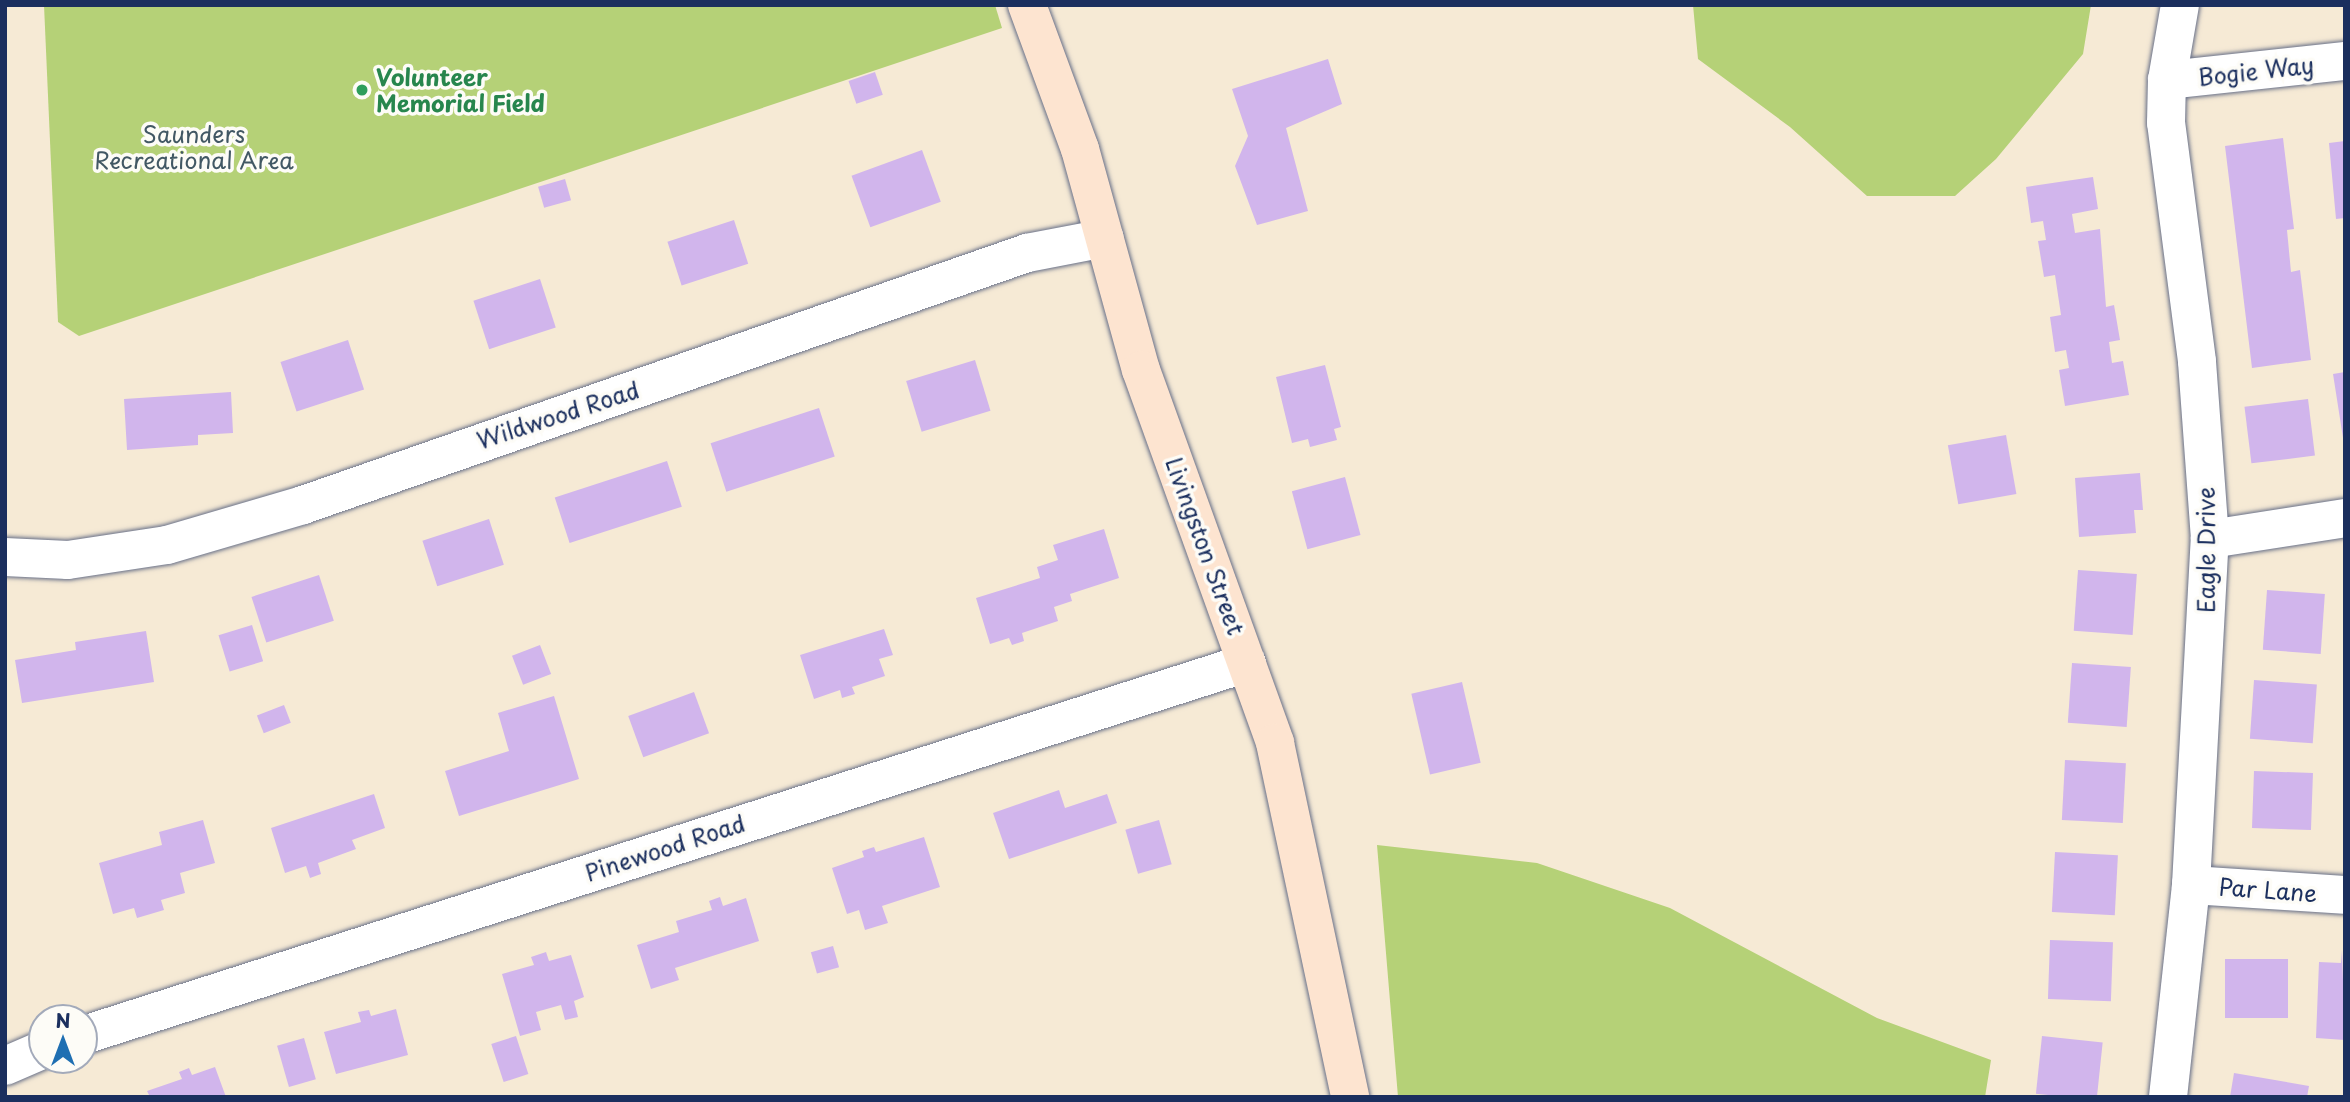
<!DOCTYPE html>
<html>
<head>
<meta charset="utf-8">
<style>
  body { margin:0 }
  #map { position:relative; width:2350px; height:1102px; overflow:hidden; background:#f6ead5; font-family:"Playpen Sans",sans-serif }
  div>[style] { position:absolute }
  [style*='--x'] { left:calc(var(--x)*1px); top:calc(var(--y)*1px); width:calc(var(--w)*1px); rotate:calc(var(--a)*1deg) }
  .green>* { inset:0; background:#b5d177 }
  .building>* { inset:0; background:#d1b5ec; transform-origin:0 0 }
  .roads { filter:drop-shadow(0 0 2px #687088) drop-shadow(0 0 2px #687088) }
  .street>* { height:38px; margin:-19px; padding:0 19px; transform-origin:19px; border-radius:19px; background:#fff }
  .secondary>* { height:38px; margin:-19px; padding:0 19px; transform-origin:19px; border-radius:19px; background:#fde4d0 }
  .dots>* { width:19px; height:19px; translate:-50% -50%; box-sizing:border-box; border:4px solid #fdfcf7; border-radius:50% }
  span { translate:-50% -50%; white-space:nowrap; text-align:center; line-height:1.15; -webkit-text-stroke:7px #fdfcf7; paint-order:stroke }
  .street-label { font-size:23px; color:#1b2f5e }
  .leisure-label { font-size:23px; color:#27864d; font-weight:700 }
  .left { translate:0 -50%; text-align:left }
  .park-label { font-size:23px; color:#425864 }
  .frame { position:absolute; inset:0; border:7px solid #1b2f5e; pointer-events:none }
  .north { position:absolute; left:28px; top:1004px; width:70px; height:70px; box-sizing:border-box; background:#fdfcf7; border:2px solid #a3aaba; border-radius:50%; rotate:0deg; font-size:19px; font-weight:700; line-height:28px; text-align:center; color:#1b2f5e }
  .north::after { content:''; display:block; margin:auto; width:24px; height:32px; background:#1f6fb2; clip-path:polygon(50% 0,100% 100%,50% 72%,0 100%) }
</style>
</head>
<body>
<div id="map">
  <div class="green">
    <i style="clip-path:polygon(44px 5px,995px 5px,1002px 28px,79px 336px,58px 322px)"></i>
    <i style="clip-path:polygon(1693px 5px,2091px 5px,2083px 54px,1996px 159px,1955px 196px,1867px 196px,1790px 127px,1698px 59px)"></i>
    <i style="clip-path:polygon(1377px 845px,1537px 863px,1670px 908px,1877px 1018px,1991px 1060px,1985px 1097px,1398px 1097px)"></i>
  </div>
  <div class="building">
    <i style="clip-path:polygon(1328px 59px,1342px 104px,1286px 128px,1308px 211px,1257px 225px,1235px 166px,1248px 136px,1232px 89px)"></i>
    <i style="left:875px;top:72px;width:24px;height:28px;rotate:71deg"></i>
    <i style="clip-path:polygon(2283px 138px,2294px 229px,2287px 230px,2291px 272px,2300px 270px,2311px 360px,2252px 368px,2225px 146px)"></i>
    <i style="clip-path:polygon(2345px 141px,2345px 218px,2336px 219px,2329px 143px)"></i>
    <i style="left:922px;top:150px;width:55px;height:75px;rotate:70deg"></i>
    <i style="clip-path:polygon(2093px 177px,2098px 209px,2072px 214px,2075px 233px,2100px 229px,2106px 307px,2114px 305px,2120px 340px,2109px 342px,2112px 363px,2123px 361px,2129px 395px,2065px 406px,2059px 370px,2069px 368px,2066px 350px,2055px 352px,2050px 317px,2061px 315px,2055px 275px,2044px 277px,2038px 241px,2046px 240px,2043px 221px,2031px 223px,2026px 187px)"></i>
    <i style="left:565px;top:179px;width:22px;height:28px;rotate:74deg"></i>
    <i style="left:734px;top:220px;width:46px;height:70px;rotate:72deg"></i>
    <i style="left:540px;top:279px;width:51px;height:70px;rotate:72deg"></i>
    <i style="left:348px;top:340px;width:52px;height:71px;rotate:72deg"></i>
    <i style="left:975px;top:360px;width:53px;height:72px;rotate:73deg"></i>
    <i style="clip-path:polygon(1325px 365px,1341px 427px,1334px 429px,1337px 440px,1310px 447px,1308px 439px,1292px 443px,1276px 377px)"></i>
    <i style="clip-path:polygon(2345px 372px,2345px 437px,2343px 438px,2333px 374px)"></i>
    <i style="clip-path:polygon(231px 392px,233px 433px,198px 435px,198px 445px,127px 450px,124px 399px)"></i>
    <i style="left:2308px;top:399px;width:57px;height:64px;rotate:83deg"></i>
    <i style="left:819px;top:408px;width:51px;height:114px;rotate:72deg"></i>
    <i style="left:2006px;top:435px;width:60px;height:59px;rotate:80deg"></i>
    <i style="left:667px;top:461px;width:48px;height:118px;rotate:72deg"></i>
    <i style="clip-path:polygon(2140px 473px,2143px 510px,2134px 510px,2136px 533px,2079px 537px,2075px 478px)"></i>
    <i style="left:1345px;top:477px;width:60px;height:55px;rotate:75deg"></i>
    <i style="left:489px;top:519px;width:48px;height:70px;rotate:72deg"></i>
    <i style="clip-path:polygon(1104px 529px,1119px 578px,1070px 594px,1072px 601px,1054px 607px,1058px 621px,1022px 633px,1024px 641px,1012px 645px,1009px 638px,990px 644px,976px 598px,1040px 578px,1037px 567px,1058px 560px,1053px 545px)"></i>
    <i style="left:2078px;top:570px;width:59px;height:61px;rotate:4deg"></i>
    <i style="left:319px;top:575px;width:48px;height:71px;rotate:72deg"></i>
    <i style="left:2267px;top:590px;width:58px;height:60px;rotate:4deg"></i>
    <i style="left:252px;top:625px;width:38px;height:35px;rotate:73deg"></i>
    <i style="clip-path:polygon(884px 629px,893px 655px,879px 659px,885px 676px,852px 687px,855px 694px,842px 698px,840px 690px,814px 699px,800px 655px)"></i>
    <i style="clip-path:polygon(146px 631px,154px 682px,22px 703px,15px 660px,76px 650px,75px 642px)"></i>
    <i style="left:540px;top:645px;width:31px;height:30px;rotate:69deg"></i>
    <i style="left:2072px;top:663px;width:59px;height:60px;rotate:4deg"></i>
    <i style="left:2254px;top:680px;width:63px;height:59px;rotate:4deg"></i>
    <i style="left:1462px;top:682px;width:83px;height:52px;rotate:77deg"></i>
    <i style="left:694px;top:692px;width:44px;height:70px;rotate:70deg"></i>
    <i style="clip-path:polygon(554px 696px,579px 779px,459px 816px,445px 771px,509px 751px,498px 713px)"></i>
    <i style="left:284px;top:705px;width:19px;height:29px;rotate:69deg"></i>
    <i style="left:2065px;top:760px;width:61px;height:60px;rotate:3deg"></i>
    <i style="left:2254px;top:771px;width:59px;height:57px;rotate:2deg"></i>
    <i style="clip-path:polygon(1059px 790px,1065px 808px,1107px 794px,1117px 823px,1009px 859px,993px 813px)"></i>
    <i style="clip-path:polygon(374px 794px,385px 828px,352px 840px,356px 849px,318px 863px,321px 874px,310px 878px,306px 866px,285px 873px,271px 828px)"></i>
    <i style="clip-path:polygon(203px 820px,215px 863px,180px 873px,185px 893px,161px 900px,164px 910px,137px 918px,134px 908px,113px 914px,99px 863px,162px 845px,159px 832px)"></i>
    <i style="left:1159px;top:820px;width:46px;height:35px;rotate:74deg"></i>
    <i style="clip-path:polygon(924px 837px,940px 887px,882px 906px,888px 923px,865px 930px,859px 910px,847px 914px,832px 868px,864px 857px,862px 851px,874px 847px,876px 852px)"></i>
    <i style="left:2055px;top:852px;width:63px;height:60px;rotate:3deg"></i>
    <i style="clip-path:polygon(720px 897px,723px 906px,746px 898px,759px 941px,675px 968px,679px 980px,651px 989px,637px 945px,679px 932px,676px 921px,712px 910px,709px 901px)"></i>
    <i style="left:2050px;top:940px;width:63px;height:59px;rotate:2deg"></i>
    <i style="left:833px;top:946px;width:22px;height:23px;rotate:74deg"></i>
    <i style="clip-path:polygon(2342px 950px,2345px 1040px,2316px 1038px,2319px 962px,2341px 963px)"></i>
    <i style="clip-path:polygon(546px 952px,549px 961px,571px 955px,584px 997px,574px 1001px,578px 1017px,565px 1020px,561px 1005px,536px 1012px,541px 1030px,520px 1036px,502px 974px,534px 965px,531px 957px)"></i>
    <i style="left:2225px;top:959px;width:63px;height:59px"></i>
    <i style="clip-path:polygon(396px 1009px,408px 1055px,336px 1074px,324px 1032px,361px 1022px,358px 1012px,369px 1010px,371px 1016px)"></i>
    <i style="left:516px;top:1036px;width:40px;height:26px;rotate:72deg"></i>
    <i style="left:2042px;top:1036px;width:61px;height:58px;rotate:6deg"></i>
    <i style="left:304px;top:1038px;width:43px;height:28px;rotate:74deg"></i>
    <i style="clip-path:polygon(215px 1067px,226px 1097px,150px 1097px,147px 1091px,182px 1079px,179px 1072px,189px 1068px,192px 1075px)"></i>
    <i style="clip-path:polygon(2234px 1073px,2309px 1086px,2307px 1097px,2230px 1097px)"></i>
  </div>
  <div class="roads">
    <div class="street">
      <i style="--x:2167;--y:80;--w:179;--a:-6.1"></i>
      <i style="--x:2210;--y:539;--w:137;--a:-8.8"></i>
      <i style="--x:5;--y:557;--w:63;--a:2.7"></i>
      <i style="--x:68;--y:560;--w:100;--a:-8.6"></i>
      <i style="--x:167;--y:545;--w:142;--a:-16.4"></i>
      <i style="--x:303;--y:505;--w:767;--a:-19.19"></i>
      <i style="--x:1027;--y:253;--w:79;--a:-10.9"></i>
      <i style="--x:2191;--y:885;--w:154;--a:3.7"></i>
      <i style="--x:84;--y:1035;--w:1221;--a:-17.74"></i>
      <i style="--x:5;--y:1066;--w:40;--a:-23.4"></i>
      <i style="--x:2168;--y:1097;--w:213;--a:-83.8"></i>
      <i style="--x:2191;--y:885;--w:347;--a:-86.9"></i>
      <i style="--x:2210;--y:539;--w:178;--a:-94.2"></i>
      <i style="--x:2197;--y:361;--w:240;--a:-97.4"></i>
      <i style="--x:2166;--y:123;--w:43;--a:-88.7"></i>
      <i style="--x:2167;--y:80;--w:76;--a:-80.2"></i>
    </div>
    <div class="secondary">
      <i style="--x:1027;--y:5;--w:153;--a:69.8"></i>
      <i style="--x:1080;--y:149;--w:229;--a:74.6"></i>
      <i style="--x:1141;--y:370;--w:396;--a:70.2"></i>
      <i style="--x:1275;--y:743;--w:362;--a:78"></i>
    </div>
  </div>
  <div class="dots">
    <i style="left:362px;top:90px;background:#2e9e5b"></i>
  </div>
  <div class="street-label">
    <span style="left:2256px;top:71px;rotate:-6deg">Bogie Way</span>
    <span style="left:558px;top:415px;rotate:-18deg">Wildwood Road</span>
    <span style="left:1205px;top:546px;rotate:70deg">Livingston Street</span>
    <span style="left:2206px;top:550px;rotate:-90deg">Eagle Drive</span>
    <span style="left:665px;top:848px;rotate:-18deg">Pinewood Road</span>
    <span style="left:2268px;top:890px;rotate:4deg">Par Lane</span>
  </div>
  <div class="leisure-label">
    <span class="left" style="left:376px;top:90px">Volunteer<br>Memorial Field</span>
  </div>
  <div class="park-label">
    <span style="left:194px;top:147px">Saunders<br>Recreational Area</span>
  </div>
  <div class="frame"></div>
  <div class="north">N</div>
</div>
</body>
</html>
